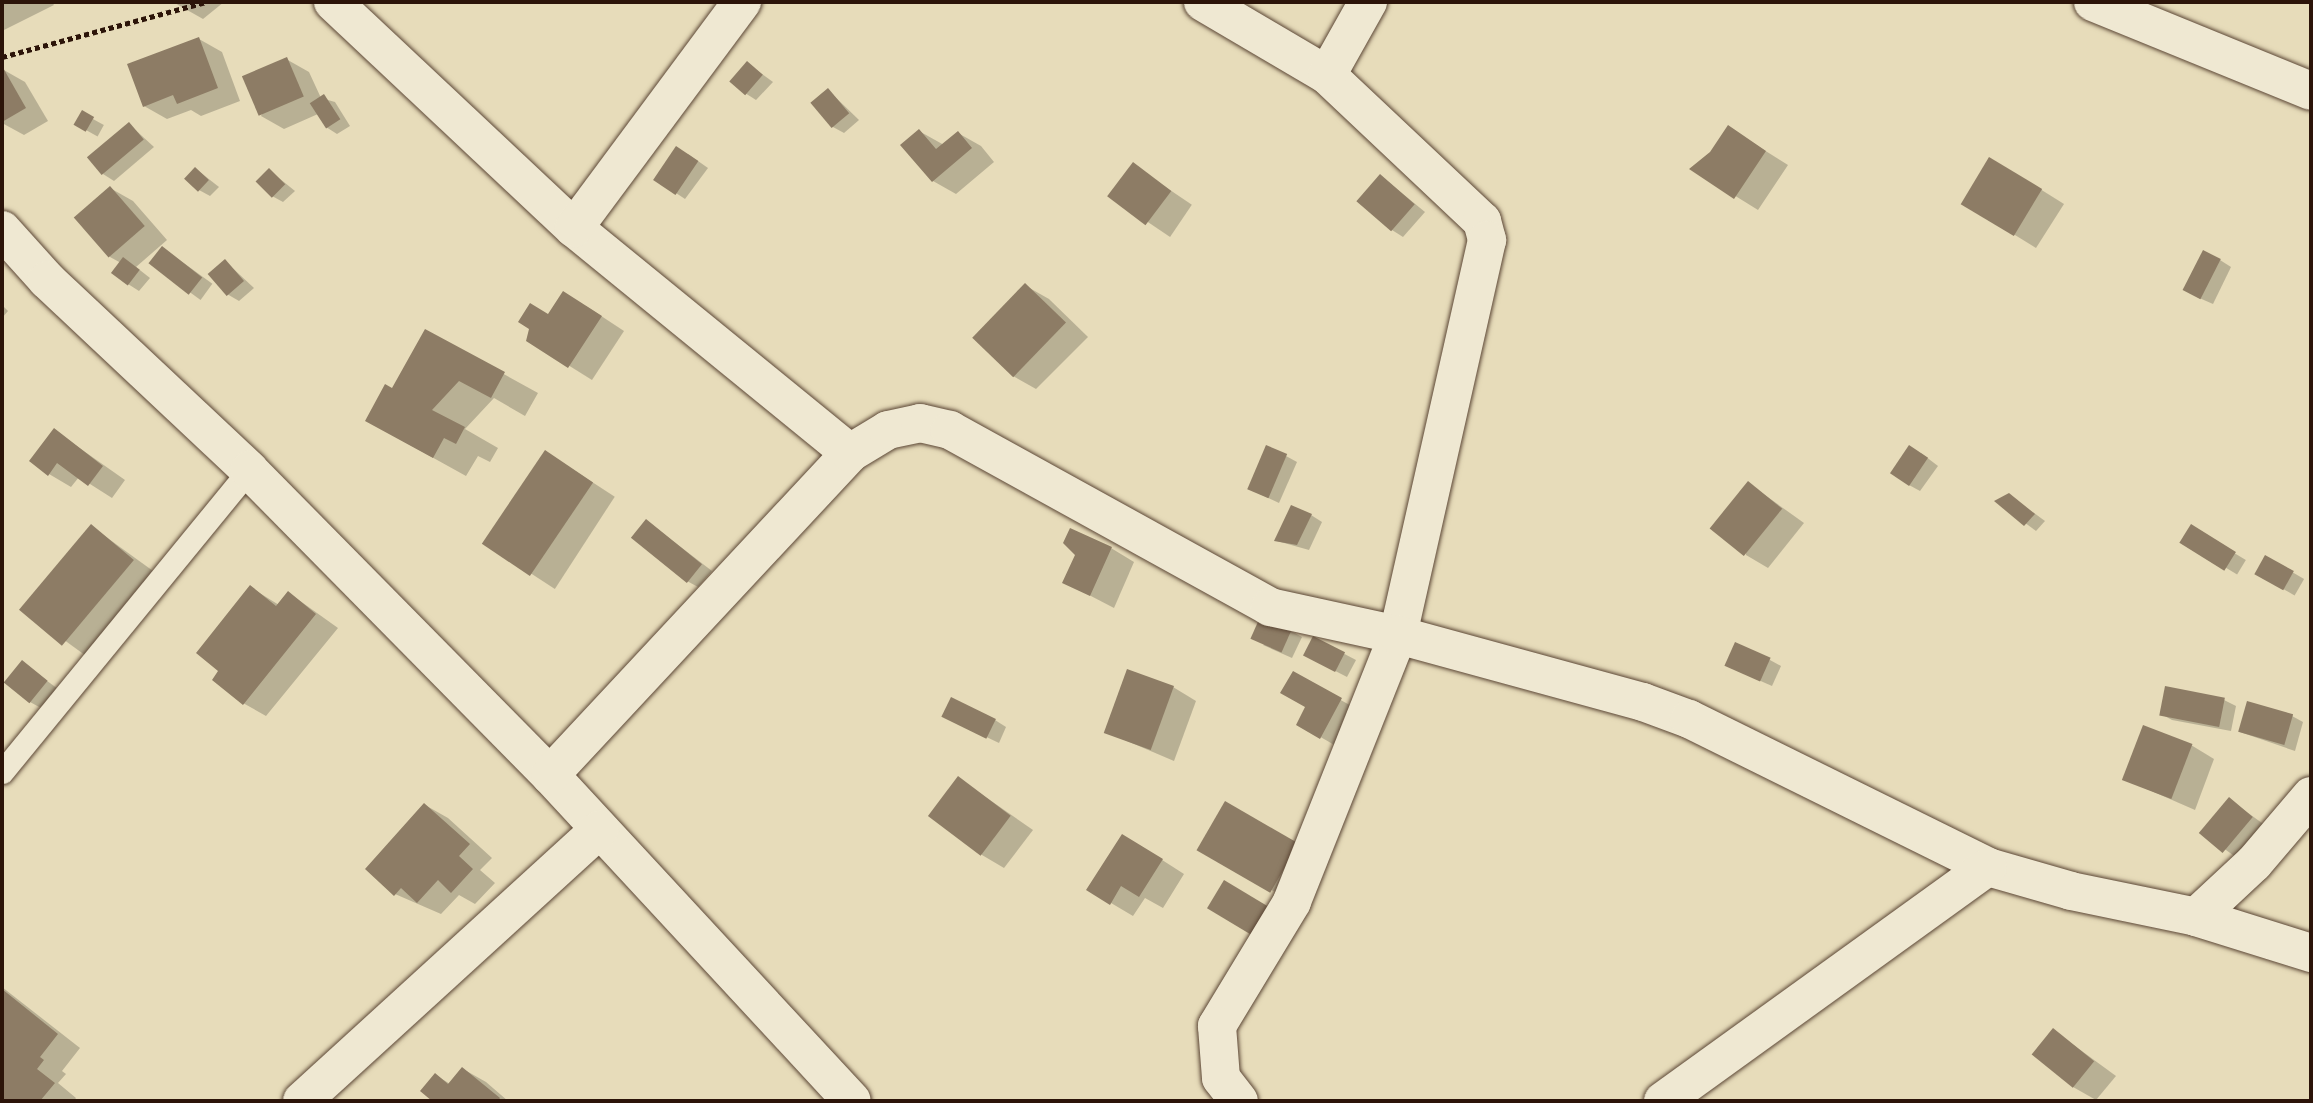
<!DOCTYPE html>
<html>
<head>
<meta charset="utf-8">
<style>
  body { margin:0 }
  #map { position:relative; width:2313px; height:1103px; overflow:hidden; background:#e7dcba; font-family:Cardo,serif }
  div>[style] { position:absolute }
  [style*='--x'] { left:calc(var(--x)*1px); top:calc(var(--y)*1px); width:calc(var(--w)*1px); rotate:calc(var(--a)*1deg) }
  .shadow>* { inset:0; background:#0003; transform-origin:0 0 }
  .building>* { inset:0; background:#8d7c65; transform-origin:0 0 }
  .path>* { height:4.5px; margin-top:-2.25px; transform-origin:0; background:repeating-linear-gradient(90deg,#2c1409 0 5px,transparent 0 8.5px) }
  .roads { filter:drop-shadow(0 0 2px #5b4635) drop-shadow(0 0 2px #5b4635) }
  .service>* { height:23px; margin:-11.5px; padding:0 11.5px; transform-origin:11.5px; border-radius:11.5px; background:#efe8d2 }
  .minor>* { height:38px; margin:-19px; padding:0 19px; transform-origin:19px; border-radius:19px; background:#efe8d2 }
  span { translate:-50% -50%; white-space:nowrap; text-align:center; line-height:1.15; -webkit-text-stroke:5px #efe8d2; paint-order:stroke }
  .frame { position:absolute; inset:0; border:4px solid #2c1409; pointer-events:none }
</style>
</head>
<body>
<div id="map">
  <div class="shadow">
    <i style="clip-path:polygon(2px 2px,52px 2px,54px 5px,2px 31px)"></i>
    <i style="clip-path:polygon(173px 2px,224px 2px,203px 19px)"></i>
    <i style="clip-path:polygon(199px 39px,222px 52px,240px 101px,201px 116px,191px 110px,167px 119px,144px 106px)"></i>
    <i style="clip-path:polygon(286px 59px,309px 72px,321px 98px,335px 102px,350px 126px,337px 134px,326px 127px,318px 114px,284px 129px,261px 116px)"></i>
    <i style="clip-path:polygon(747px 63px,773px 82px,756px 100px,745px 93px)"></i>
    <i style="clip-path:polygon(2px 69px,25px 82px,48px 121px,24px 135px,2px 123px)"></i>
    <i style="clip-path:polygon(828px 90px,859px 120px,844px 133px,833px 127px)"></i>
    <i style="left:82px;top:113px;width:25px;height:13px;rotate:29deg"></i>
    <i style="clip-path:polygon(129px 124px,154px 147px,114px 181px,103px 174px)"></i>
    <i style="clip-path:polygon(1729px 128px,1788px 165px,1758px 210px,1692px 169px,1712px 153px)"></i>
    <i style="clip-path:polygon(919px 131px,944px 145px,958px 133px,981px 146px,994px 162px,956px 194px,933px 181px)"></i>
    <i style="clip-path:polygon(688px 154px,708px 168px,685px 199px,655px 179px)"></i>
    <i style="left:1133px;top:165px;width:71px;height:39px;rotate:34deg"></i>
    <i style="clip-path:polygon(196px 169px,219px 187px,210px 196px,199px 190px)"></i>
    <i style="clip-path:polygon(269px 170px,295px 191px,283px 202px,272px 196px)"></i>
    <i style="clip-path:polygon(2013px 172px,2064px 204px,2036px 248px,1963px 203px)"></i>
    <i style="clip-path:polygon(1381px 176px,1425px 212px,1403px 237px,1392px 230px)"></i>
    <i style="clip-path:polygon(110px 188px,133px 201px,167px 240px,136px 267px,150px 278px,139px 291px,128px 284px,121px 263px,110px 257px)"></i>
    <i style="left:163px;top:248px;width:61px;height:20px;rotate:36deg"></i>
    <i style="clip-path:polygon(2220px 260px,2231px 267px,2213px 304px,2197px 297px)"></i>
    <i style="clip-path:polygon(225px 261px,254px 288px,239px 301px,227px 294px)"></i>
    <i style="clip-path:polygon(1026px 286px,1049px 299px,1088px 337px,1036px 389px,1013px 376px)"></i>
    <i style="clip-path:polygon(2px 305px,8px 311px,2px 318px)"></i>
    <i style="clip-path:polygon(586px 306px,624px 331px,592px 380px,528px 340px,549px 316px)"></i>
    <i style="clip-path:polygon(426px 331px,538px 393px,525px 416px,494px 398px,465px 429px,498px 448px,490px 462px,478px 456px,466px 476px,401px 440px,393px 390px)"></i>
    <i style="clip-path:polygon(54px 430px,125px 480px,112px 498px,79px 477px,71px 487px,49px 474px)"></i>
    <i style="left:546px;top:452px;width:82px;height:110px;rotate:33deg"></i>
    <i style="clip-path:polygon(1921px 453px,1938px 466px,1920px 491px,1909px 485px)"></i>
    <i style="clip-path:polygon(1286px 456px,1297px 462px,1279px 503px,1260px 494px)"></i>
    <i style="clip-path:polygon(1748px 483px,1804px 523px,1768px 568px,1746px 555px)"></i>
    <i style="clip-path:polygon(2009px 495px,2045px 521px,2036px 531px,1997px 502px)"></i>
    <i style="clip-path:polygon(1311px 515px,1322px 522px,1309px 550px,1277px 541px)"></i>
    <i style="clip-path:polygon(647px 521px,712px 571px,698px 587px,687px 581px)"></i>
    <i style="left:91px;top:526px;width:81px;height:108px;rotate:36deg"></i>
    <i style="left:2191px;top:527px;width:64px;height:17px;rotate:31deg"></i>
    <i style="clip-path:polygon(1111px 548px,1134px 562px,1114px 608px,1064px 582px)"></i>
    <i style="left:2266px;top:557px;width:44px;height:19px;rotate:30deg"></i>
    <i style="clip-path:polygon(250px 587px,279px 605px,289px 593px,338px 628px,266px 716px,243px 703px,221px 671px)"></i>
    <i style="clip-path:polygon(1291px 631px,1302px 637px,1292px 658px,1263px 645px)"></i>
    <i style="clip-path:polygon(1314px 638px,1356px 660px,1347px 677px,1316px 661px)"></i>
    <i style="clip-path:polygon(1770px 660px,1781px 666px,1772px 686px,1738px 671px)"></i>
    <i style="clip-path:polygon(23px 663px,58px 689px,41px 708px,30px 702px)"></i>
    <i style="clip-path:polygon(1294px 674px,1364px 713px,1343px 750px,1298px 724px,1307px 707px)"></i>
    <i style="clip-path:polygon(1173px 687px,1196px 701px,1174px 761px,1106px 732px)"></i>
    <i style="clip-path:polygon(2224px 700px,2236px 706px,2231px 731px,2172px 720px,2161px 714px)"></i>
    <i style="clip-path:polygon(2292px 716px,2303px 722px,2295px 751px,2240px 732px)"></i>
    <i style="clip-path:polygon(995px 720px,1006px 727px,999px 743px,955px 722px)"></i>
    <i style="clip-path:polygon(2191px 745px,2214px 759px,2195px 810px,2124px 779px)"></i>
    <i style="clip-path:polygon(958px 778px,1033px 830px,1004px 868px,982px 855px)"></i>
    <i style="left:2229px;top:799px;width:42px;height:43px;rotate:36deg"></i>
    <i style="clip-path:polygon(425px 805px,448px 818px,492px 858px,480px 870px,495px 883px,475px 904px,459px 895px,441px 914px,395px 894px)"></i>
    <i style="clip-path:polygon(1145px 849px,1184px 874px,1163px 908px,1145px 898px,1133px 916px,1089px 890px)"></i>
    <i style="clip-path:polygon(1320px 859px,1296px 903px,1226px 866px)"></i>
    <i style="clip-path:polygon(2px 987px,80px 1048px,62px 1071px,66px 1074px,58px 1083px,76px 1098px,74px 1101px,2px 1101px)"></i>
    <i style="clip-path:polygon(2053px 1030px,2116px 1076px,2096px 1100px,2073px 1087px)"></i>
    <i style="clip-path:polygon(463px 1069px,486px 1082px,508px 1101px,432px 1101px,436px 1075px,450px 1084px)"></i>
  </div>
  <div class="building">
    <i style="clip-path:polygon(199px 37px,218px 88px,177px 104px,173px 95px,143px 107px,127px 64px)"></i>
    <i style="left:287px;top:57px;width:43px;height:49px;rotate:67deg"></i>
    <i style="left:747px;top:61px;width:21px;height:27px;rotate:41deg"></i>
    <i style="clip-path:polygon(2px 66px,26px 108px,2px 122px)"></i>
    <i style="left:828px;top:88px;width:33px;height:23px;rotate:50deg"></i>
    <i style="left:324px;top:94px;width:30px;height:17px;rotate:57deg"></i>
    <i style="left:82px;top:110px;width:14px;height:17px;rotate:30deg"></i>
    <i style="left:129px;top:122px;width:23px;height:55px;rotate:50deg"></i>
    <i style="clip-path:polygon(1728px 125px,1766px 151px,1734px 199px,1689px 169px,1710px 152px)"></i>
    <i style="clip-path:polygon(919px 129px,936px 149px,958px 131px,972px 148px,932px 182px,900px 145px)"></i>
    <i style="left:676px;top:146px;width:27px;height:41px;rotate:34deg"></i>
    <i style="left:1989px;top:157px;width:62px;height:55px;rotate:31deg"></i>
    <i style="left:1133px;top:162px;width:48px;height:43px;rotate:37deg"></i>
    <i style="left:195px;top:167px;width:19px;height:16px;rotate:43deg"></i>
    <i style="left:269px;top:168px;width:23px;height:19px;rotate:45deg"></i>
    <i style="left:1380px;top:174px;width:46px;height:36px;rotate:41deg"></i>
    <i style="left:110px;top:186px;width:53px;height:48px;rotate:49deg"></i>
    <i style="left:162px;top:246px;width:51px;height:22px;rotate:38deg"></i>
    <i style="left:2203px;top:250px;width:20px;height:45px;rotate:27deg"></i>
    <i style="left:123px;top:257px;width:21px;height:20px;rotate:37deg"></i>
    <i style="left:225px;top:259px;width:29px;height:23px;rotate:49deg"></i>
    <i style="left:1025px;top:283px;width:57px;height:76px;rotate:44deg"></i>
    <i style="clip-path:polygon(563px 291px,602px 316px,568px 368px,526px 341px,529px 329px,518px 322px,530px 303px,548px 314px)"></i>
    <i style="clip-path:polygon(425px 329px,505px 372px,491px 398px,459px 381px,432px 410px,465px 427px,456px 444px,444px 438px,433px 458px,365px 421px,385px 384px,392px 388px)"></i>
    <i style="clip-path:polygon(54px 428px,103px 466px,88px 486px,57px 463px,48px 476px,29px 461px)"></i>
    <i style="left:1266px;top:445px;width:23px;height:48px;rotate:23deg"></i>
    <i style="left:1909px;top:445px;width:23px;height:34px;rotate:34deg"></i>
    <i style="left:545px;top:450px;width:58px;height:113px;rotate:34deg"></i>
    <i style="left:1748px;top:481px;width:44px;height:61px;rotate:39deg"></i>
    <i style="clip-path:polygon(2009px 493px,2035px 514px,2024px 526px,1994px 501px)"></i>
    <i style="clip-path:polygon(1291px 505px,1312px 514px,1297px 545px,1274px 541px)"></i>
    <i style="left:646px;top:519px;width:72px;height:24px;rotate:39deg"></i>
    <i style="left:91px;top:524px;width:56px;height:112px;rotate:40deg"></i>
    <i style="left:2191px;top:524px;width:53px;height:22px;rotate:32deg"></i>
    <i style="clip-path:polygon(1070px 528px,1112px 547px,1090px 596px,1062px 583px,1075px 555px,1063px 543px)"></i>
    <i style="left:2265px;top:555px;width:33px;height:22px;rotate:29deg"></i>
    <i style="clip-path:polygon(250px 585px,276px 606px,288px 591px,316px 614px,243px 705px,212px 680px,218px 671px,196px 653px)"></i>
    <i style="left:1261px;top:615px;width:34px;height:26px;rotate:24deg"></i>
    <i style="left:1313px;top:636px;width:36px;height:22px;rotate:27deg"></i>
    <i style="left:1735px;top:642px;width:39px;height:26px;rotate:24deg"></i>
    <i style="left:22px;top:660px;width:33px;height:29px;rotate:39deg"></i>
    <i style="left:1127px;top:669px;width:50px;height:68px;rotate:20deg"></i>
    <i style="clip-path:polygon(1293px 671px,1342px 698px,1320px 739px,1296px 725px,1305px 707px,1280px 693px)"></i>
    <i style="left:2165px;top:686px;width:61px;height:30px;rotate:11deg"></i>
    <i style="left:951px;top:697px;width:50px;height:22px;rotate:26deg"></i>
    <i style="left:2247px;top:701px;width:48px;height:32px;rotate:16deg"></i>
    <i style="left:2143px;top:725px;width:53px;height:59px;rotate:21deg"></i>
    <i style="left:958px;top:776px;width:66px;height:50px;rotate:37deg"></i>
    <i style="left:2229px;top:797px;width:31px;height:47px;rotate:40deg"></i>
    <i style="left:1225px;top:801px;width:85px;height:57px;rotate:30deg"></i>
    <i style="clip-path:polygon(424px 803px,470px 844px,459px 856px,473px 869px,451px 893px,438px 880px,417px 903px,401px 888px,394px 896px,365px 869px)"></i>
    <i style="clip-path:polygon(1122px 834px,1163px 859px,1139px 897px,1121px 886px,1110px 905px,1086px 890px)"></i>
    <i style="left:1224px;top:880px;width:52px;height:33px;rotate:31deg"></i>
    <i style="clip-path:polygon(2px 989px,58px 1034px,40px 1057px,44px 1060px,37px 1069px,55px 1083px,40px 1101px,2px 1101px)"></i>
    <i style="left:2053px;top:1028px;width:53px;height:34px;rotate:39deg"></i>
    <i style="clip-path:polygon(462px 1067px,500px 1098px,498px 1101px,432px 1101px,420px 1091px,435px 1073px,448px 1084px)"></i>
  </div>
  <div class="path">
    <i style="--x:2;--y:57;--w:211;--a:-15.1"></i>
  </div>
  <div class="roads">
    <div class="service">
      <i style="--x:2;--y:772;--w:390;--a:-50.7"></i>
    </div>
    <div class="minor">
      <i style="--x:333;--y:2;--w:330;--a:43.2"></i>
      <i style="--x:574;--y:228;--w:356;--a:39.2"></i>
      <i style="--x:1203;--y:2;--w:144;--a:30.5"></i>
      <i style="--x:1327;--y:75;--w:213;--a:43.3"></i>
      <i style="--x:1482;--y:221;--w:20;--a:75"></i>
      <i style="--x:1487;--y:240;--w:405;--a:102.7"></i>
      <i style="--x:1398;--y:635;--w:287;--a:111.7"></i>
      <i style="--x:1292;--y:902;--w:145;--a:121.2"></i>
      <i style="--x:1217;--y:1026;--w:52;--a:85.6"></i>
      <i style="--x:1221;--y:1078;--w:29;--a:52"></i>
      <i style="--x:2093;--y:2;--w:235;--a:22.2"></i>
      <i style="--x:1327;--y:75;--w:84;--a:-60.7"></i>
      <i style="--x:574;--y:228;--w:282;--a:-53.4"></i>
      <i style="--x:2;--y:230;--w:67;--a:48"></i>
      <i style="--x:47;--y:280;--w:277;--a:43.2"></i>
      <i style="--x:249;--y:470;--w:429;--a:45.4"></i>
      <i style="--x:550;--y:775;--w:444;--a:47.2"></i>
      <i style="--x:550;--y:775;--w:440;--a:-47"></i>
      <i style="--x:850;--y:453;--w:44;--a:-31.2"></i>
      <i style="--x:888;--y:430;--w:33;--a:-12"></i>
      <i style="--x:920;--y:423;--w:31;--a:13"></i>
      <i style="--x:950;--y:430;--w:366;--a:28.9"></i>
      <i style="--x:1270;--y:607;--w:131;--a:12.3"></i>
      <i style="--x:1398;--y:635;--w:254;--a:15.3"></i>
      <i style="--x:1643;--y:702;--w:49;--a:20.3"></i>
      <i style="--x:1689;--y:719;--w:334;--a:26.3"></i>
      <i style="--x:1988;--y:867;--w:86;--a:16.1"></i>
      <i style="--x:2071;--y:891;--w:128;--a:11.7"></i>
      <i style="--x:2196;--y:917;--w:121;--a:17.4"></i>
      <i style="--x:2196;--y:917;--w:79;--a:-43"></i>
      <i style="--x:2254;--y:863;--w:88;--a:-49.6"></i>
      <i style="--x:302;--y:1101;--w:403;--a:-42.4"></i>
      <i style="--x:1663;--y:1101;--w:400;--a:-35.8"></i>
    </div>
  </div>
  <div class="frame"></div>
</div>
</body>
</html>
